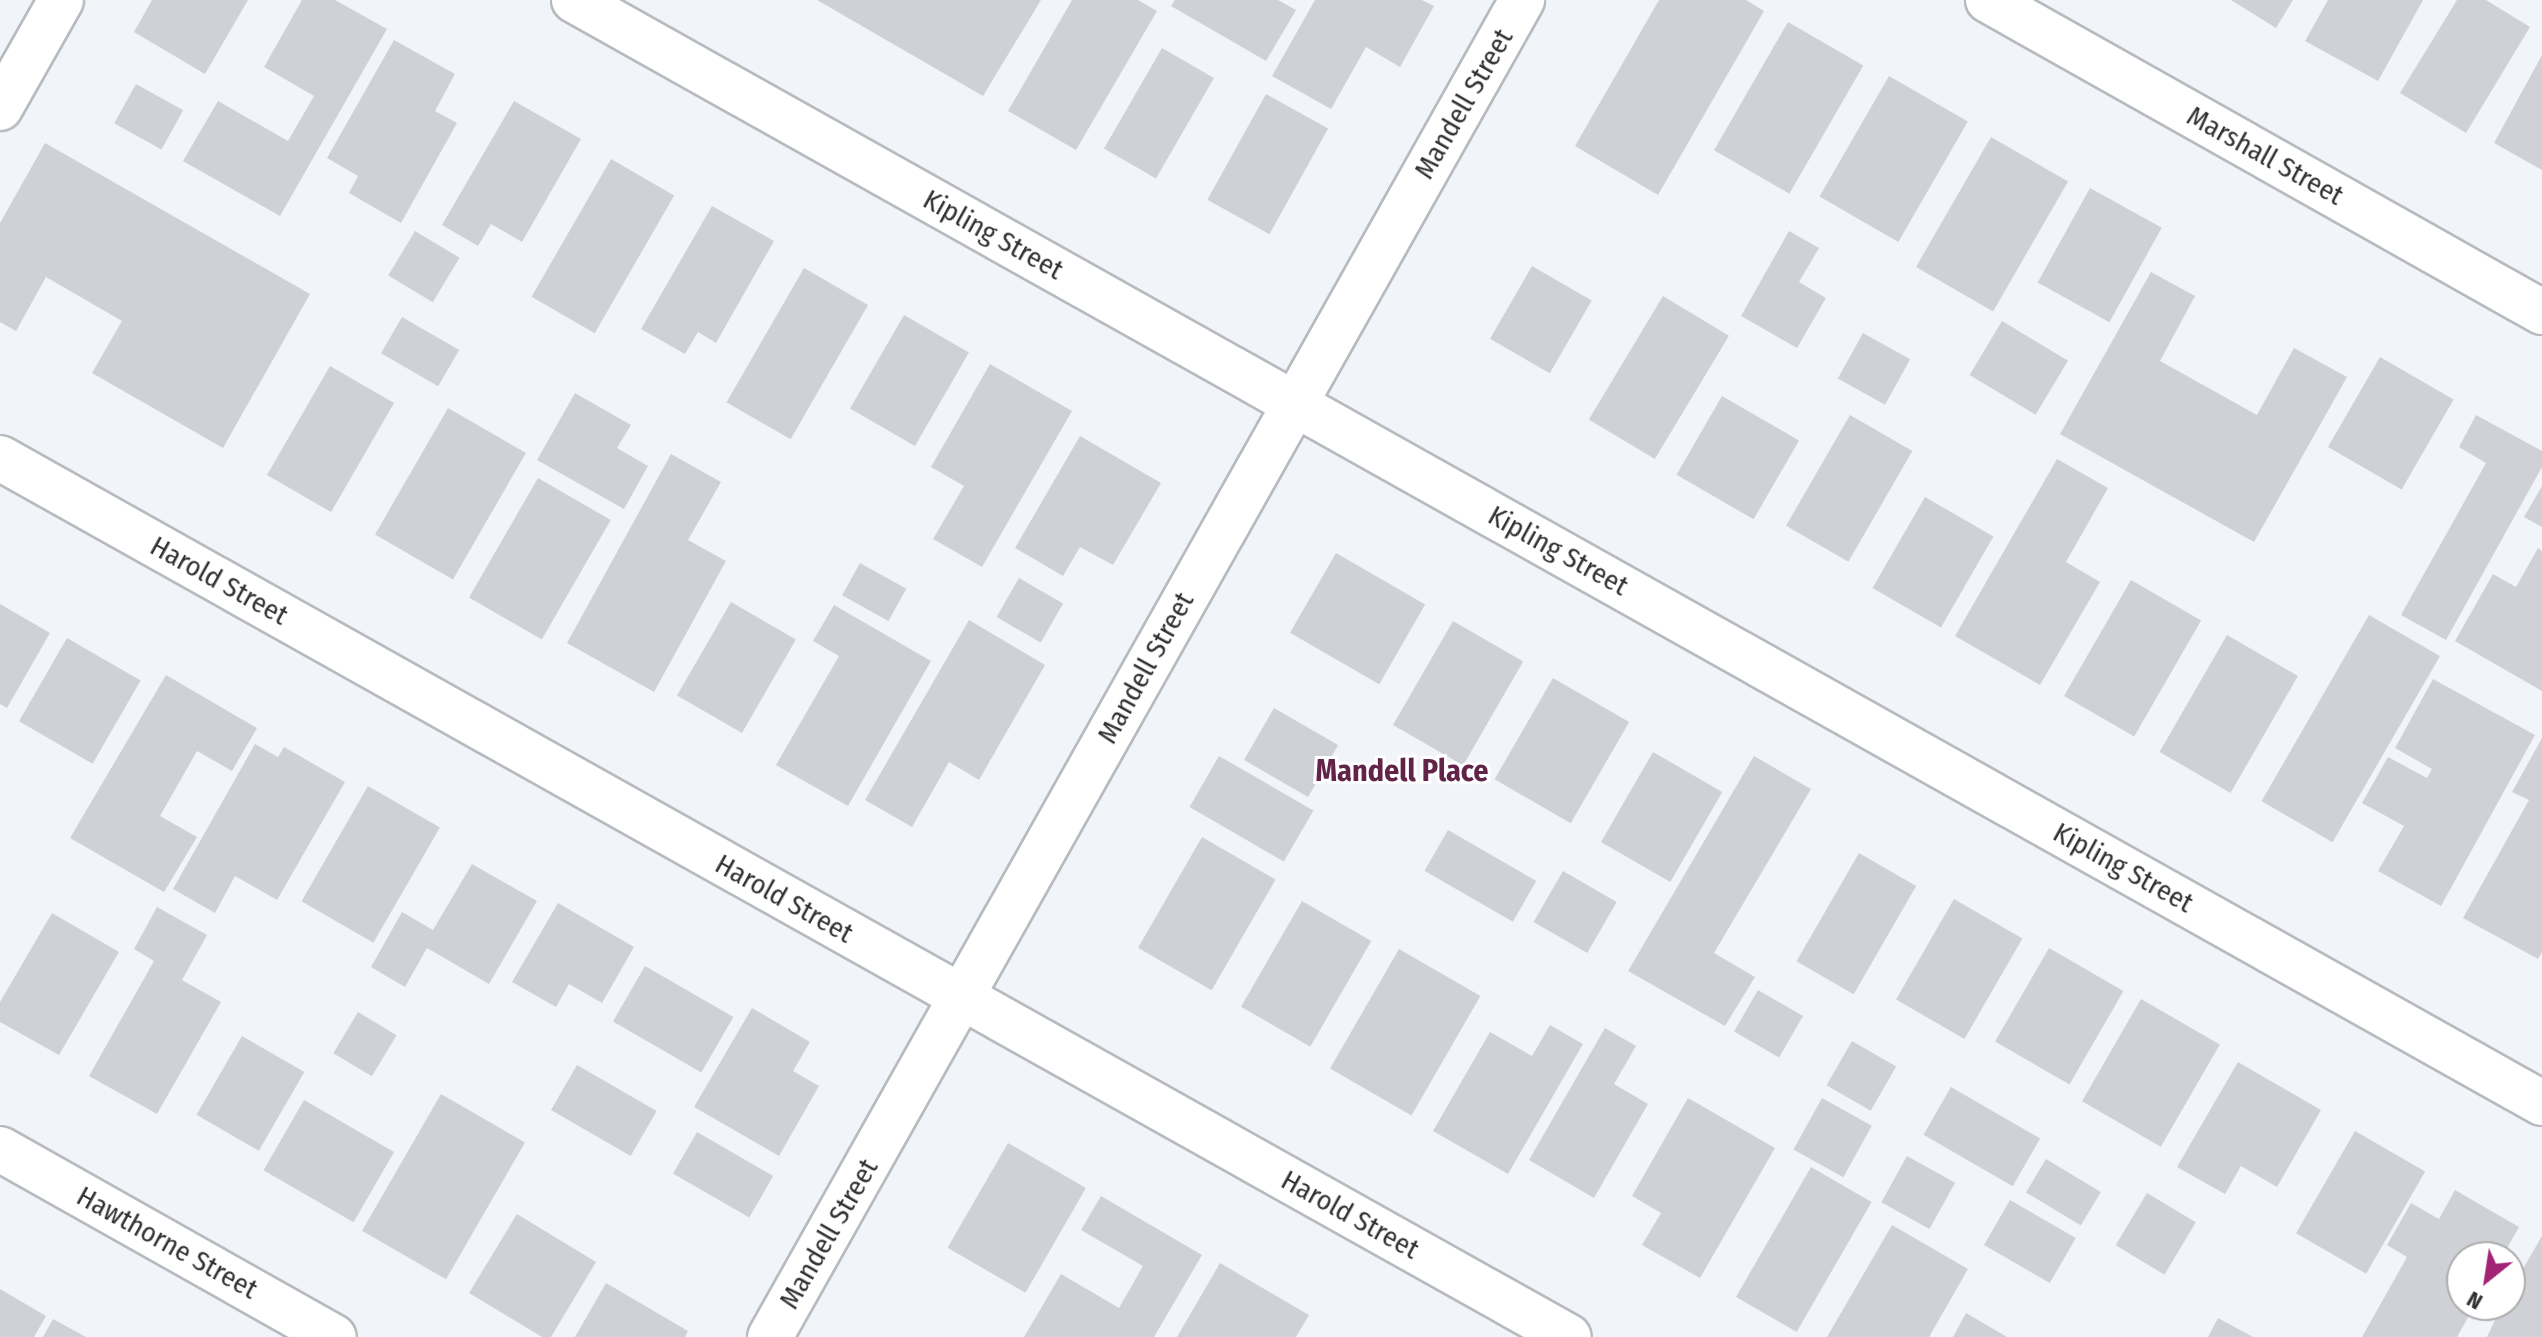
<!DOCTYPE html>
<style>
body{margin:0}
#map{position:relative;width:2542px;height:1337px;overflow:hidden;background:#f1f5fa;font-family:"Fira Sans Condensed",sans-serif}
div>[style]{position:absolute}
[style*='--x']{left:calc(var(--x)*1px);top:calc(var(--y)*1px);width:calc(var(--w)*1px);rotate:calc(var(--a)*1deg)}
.building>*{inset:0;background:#cfd1d6;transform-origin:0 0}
.roads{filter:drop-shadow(2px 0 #b7bbbf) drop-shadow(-2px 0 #b7bbbf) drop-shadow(0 2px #b7bbbf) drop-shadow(0 -2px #b7bbbf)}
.minor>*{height:44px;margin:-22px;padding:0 22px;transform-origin:22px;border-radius:22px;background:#fff}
span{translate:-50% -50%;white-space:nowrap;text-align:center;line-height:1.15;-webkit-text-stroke:6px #fff;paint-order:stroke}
.street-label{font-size:28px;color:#2f3133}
.neighbourhood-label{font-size:30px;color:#612448;font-weight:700}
.north{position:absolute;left:2446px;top:1241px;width:80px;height:80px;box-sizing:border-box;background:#fff;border:2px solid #acadad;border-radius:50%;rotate:210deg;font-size:22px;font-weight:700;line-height:32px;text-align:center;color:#2f3133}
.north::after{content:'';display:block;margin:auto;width:28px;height:36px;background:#a32476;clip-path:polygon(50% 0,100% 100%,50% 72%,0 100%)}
</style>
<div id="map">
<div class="building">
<div style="clip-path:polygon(152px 0,248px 0,205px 74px,134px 32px)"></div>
<div style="clip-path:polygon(302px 0,335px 0,387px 29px,280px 216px,183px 161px,218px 101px,288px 141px,314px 96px,264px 67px)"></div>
<div style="clip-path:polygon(817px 0,1041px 0,983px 96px)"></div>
<div style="clip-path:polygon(1072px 0,1138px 0,1157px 11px,1076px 150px,1008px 111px)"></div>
<div style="clip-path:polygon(1175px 0,1278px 0,1296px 10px,1266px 61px,1171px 6px)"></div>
<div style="clip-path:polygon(1315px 0,1422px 0,1434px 6px,1400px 67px,1366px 47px,1331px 109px,1272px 76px)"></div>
<div style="clip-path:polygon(1659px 0,1746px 0,1764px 11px,1658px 195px,1575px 146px)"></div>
<div style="clip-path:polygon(2231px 0,2293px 0,2276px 28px)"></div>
<div style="clip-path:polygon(2328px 0,2423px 0,2378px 81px,2305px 41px)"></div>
<div style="clip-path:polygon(2457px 0,2486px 0,2530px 27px,2466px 133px,2400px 93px)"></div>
<div style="left:1788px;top:22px;width:87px;height:148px;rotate:30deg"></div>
<div style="clip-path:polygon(394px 40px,455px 74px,435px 111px,457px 123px,401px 223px,349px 193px,358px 176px,327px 158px)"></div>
<div style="left:1162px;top:48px;width:60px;height:116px;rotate:30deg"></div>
<div style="clip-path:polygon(2542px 55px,2542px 170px,2494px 143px)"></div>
<div style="left:1889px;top:76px;width:91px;height:139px;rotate:30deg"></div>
<div style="left:136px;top:84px;width:54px;height:45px;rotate:29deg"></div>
<div style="left:1266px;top:94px;width:71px;height:121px;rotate:29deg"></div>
<div style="clip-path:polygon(514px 101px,581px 139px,522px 242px,491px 224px,478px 246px,442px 225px)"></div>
<div style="left:1991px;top:137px;width:89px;height:150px;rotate:30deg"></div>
<div style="clip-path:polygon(45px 143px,310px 294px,223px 448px,92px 373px,122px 321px,46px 277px,16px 331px,0 322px,0 223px)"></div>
<div style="left:611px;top:159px;width:73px;height:159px;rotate:30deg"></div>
<div style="left:2090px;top:188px;width:82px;height:108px;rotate:29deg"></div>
<div style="clip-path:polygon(712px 206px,774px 241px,716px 343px,698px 332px,685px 354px,641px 329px)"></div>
<div style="left:415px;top:231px;width:52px;height:52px;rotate:31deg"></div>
<div style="clip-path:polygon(1789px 231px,1819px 248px,1799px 282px,1826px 298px,1797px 348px,1741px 316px)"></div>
<div style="left:1532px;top:266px;width:69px;height:84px;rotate:30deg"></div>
<div style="left:804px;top:268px;width:74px;height:155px;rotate:30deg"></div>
<div style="clip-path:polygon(2151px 272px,2195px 296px,2160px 361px,2257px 415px,2294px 348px,2347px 377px,2254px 542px,2060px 434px)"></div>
<div style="left:1663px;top:296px;width:77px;height:144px;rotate:31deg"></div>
<div style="left:904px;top:315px;width:75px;height:108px;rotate:30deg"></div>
<div style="left:402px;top:317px;width:66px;height:42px;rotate:30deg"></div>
<div style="left:2002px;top:321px;width:77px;height:63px;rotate:31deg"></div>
<div style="left:1863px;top:333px;width:54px;height:52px;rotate:29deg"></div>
<div style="left:2380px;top:357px;width:85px;height:104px;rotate:30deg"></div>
<div style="clip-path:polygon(990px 364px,1072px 411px,982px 567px,933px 539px,964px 486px,931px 467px)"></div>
<div style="left:330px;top:366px;width:74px;height:126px;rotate:30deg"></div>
<div style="clip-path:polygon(575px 393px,631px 425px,617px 448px,648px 466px,624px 509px,537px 460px)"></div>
<div style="left:1722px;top:396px;width:89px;height:91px;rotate:30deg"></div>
<div style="left:448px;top:408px;width:90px;height:146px;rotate:30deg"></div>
<div style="left:1850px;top:415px;width:72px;height:128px;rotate:30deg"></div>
<div style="clip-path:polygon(2476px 415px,2542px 451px,2542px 467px,2446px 640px,2401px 615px,2486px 463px,2459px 447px)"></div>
<div style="clip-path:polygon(1080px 436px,1161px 483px,1113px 565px,1080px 547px,1063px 576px,1015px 548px)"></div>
<div style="clip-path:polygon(671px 454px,721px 482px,688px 540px,726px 561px,654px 692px,567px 643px)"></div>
<div style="clip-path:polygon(2057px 459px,2108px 488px,2066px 562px,2100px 582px,2040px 685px,1955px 636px)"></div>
<div style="left:538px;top:478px;width:84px;height:138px;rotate:30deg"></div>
<div style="clip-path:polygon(2542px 486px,2542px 527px,2524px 517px)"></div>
<div style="left:1925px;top:497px;width:79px;height:105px;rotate:30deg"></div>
<div style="clip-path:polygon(2538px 548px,2542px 551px,2542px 691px,2455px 641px,2493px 574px,2516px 587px)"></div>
<div style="left:1336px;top:553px;width:103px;height:92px;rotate:30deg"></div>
<div style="left:860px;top:563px;width:53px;height:37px;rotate:29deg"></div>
<div style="left:1019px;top:578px;width:51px;height:45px;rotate:30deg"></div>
<div style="left:2131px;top:580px;width:81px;height:134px;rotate:30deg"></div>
<div style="left:731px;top:602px;width:75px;height:108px;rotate:30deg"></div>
<div style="clip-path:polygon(0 604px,50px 633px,7px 708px,0 704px)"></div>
<div style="clip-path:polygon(834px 605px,931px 661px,848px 806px,776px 765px,839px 656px,813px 641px)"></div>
<div style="left:2369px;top:615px;width:82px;height:215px;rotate:30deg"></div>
<div style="clip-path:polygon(969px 620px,1045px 665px,979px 780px,949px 762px,912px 827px,865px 800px)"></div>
<div style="left:1453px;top:621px;width:81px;height:120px;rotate:30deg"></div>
<div style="left:2227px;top:635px;width:82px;height:135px;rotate:30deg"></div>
<div style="left:67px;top:638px;width:85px;height:96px;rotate:30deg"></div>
<div style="clip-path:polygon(166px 675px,257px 728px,232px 771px,197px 751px,160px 816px,197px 837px,164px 892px,70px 838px)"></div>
<div style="left:1553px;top:678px;width:88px;height:117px;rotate:30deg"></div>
<div style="clip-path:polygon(2433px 679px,2535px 735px,2441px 906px,2378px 871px,2404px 826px,2362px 803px,2388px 757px,2427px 778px,2432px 769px,2395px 748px)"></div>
<div style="left:1274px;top:708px;width:74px;height:60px;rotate:30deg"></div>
<div style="clip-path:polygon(2542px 738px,2542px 952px,2538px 959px,2463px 918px,2529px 800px,2512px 792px)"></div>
<div style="clip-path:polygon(255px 744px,278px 757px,284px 747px,345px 782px,277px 900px,235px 876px,215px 913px,173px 889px)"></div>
<div style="left:1653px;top:752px;width:80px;height:104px;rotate:30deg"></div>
<div style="left:1219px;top:756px;width:109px;height:59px;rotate:30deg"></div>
<div style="clip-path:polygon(1754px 756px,1811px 789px,1714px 953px,1755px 977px,1725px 1026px,1628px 971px)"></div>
<div style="left:368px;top:786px;width:83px;height:133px;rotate:30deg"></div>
<div style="left:1448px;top:830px;width:102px;height:47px;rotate:30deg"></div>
<div style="left:1202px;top:837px;width:85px;height:128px;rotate:30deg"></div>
<div style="left:1859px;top:853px;width:66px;height:125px;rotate:30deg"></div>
<div style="clip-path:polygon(472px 864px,537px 901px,489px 984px,427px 948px,405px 987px,371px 967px,402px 912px,433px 930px)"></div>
<div style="left:1563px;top:871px;width:62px;height:59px;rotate:30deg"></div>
<div style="left:1954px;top:899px;width:79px;height:116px;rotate:30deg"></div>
<div style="left:1302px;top:901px;width:80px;height:122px;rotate:30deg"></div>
<div style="clip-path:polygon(558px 903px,634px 947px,602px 1003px,569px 984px,556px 1007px,512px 982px)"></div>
<div style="clip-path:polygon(157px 907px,207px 935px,182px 980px,221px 1002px,157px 1114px,89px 1076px,154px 961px,134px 949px)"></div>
<div style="clip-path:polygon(52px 913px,119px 952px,59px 1055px,0 1022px,0 1002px)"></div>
<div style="left:2049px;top:948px;width:86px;height:108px;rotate:30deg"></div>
<div style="left:1399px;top:949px;width:94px;height:138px;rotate:30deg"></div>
<div style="left:645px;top:966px;width:102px;height:64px;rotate:30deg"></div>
<div style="left:1758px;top:990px;width:52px;height:48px;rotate:30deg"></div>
<div style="left:2141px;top:999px;width:91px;height:118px;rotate:30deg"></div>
<div style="clip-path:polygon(752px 1008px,810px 1042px,793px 1071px,819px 1086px,779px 1156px,694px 1107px)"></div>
<div style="left:358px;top:1012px;width:45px;height:48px;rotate:31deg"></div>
<div style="clip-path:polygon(1550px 1025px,1583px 1044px,1508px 1174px,1433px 1131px,1490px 1032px,1532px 1056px)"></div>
<div style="clip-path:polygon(1605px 1028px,1636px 1046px,1614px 1084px,1648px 1104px,1594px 1198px,1529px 1160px)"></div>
<div style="left:242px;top:1036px;width:72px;height:91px;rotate:30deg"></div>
<div style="left:1852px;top:1041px;width:51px;height:51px;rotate:30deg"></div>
<div style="clip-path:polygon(2238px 1062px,2321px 1110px,2277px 1187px,2241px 1166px,2225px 1194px,2177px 1167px)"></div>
<div style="left:577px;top:1065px;width:92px;height:52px;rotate:30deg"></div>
<div style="left:1951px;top:1087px;width:103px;height:55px;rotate:30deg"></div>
<div style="left:441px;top:1094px;width:97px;height:158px;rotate:30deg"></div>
<div style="clip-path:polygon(1688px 1098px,1775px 1148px,1700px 1278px,1642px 1245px,1661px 1213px,1632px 1196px)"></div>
<div style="left:1822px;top:1098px;width:57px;height:59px;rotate:29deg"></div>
<div style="left:304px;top:1100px;width:104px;height:81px;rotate:30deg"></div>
<div style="left:2355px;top:1131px;width:81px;height:118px;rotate:30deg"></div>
<div style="left:697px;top:1132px;width:88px;height:48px;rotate:30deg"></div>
<div style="left:1008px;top:1143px;width:90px;height:121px;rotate:30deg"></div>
<div style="left:1907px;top:1156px;width:55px;height:53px;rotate:29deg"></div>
<div style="left:2046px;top:1159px;width:64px;height:39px;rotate:31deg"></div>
<div style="left:1811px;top:1167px;width:70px;height:150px;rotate:30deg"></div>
<div style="clip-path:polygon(2455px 1190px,2519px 1227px,2502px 1257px,2462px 1257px,2462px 1305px,2475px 1305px,2457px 1337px,2362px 1337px,2407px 1257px,2387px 1245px,2411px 1203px,2439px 1219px)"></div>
<div style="left:2147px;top:1193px;width:57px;height:61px;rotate:31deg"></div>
<div style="clip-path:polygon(1101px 1196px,1202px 1255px,1154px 1337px,1024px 1337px,1061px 1274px,1119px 1308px,1143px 1266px,1081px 1230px)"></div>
<div style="left:2010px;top:1200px;width:76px;height:52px;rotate:30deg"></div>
<div style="clip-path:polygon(517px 1214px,596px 1262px,551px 1337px,542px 1337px,469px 1293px)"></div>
<div style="clip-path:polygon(1892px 1225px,1968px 1269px,1929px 1337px,1827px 1337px)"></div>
<div style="clip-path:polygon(2542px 1236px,2542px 1337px,2487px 1337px,2502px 1305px,2510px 1305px,2510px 1291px)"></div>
<div style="clip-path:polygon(1220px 1263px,1309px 1315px,1296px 1337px,1177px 1337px)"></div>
<div style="clip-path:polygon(606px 1283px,688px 1331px,685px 1337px,575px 1337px)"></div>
<div style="clip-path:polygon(0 1289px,46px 1316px,34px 1337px,0 1337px)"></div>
<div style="clip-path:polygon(1966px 1313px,2007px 1337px,1953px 1337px)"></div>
<div style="clip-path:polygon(2218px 1318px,2253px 1337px,2208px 1337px)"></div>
<div style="clip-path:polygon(53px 1319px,86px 1337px,43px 1337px)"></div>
</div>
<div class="roads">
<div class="minor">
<div style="--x:574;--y:0;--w:2256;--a:29.27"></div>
<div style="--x:1988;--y:0;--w:636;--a:29.39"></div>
<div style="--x:0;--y:108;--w:124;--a:-60.5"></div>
<div style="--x:0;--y:458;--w:1798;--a:29.26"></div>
<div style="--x:0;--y:1149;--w:383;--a:29.4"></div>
<div style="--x:770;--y:1337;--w:1534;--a:-60.64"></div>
</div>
</div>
<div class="street-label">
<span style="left:1464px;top:104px;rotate:-60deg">Mandell Street</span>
<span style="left:2265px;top:156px;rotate:29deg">Marshall Street</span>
<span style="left:993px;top:235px;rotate:29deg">Kipling Street</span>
<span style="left:1558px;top:551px;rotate:29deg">Kipling Street</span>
<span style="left:219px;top:581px;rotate:29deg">Harold Street</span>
<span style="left:1146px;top:668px;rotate:-61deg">Mandell Street</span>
<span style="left:2123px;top:868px;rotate:29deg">Kipling Street</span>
<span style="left:784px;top:899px;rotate:29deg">Harold Street</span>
<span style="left:1350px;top:1215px;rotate:29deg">Harold Street</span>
<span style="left:829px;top:1234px;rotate:-60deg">Mandell Street</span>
<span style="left:167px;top:1243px;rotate:29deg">Hawthorne Street</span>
</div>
<div class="neighbourhood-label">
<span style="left:1402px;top:771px">Mandell Place</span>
</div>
<div class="north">N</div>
</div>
